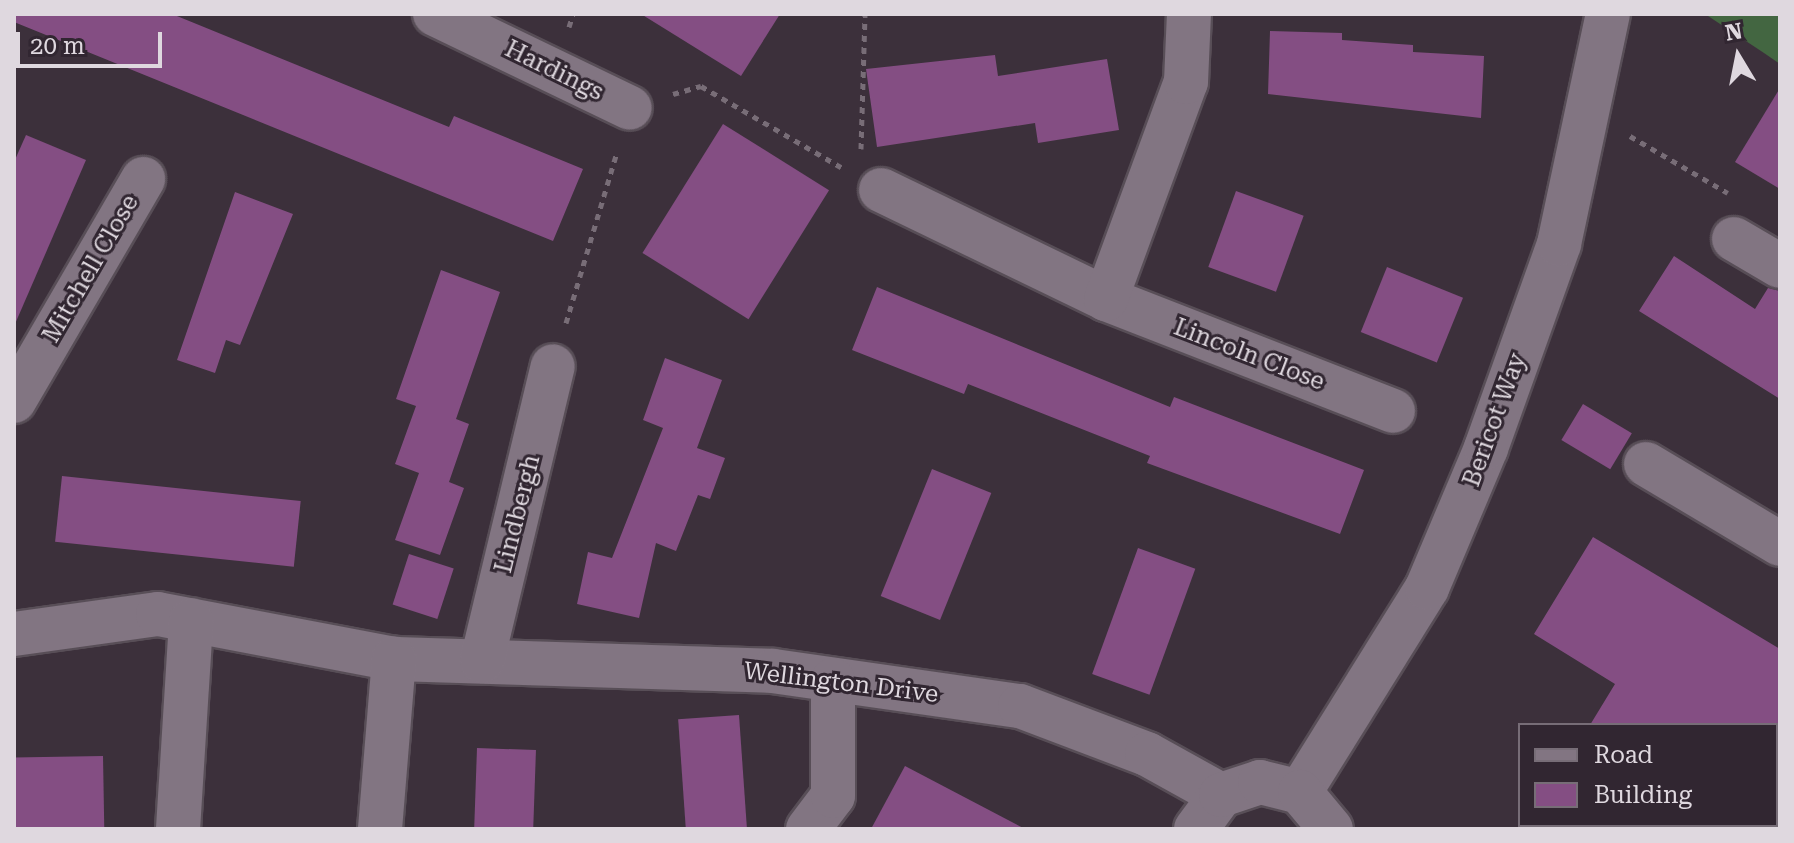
<!DOCTYPE html>
<style>
body{margin:0}
#map{position:relative;width:1794px;height:843px;overflow:hidden;background:#3c303b;font-family:"Roboto Serif",serif}
div>[style]{position:absolute}
[style*='--x']{left:calc(var(--x)*1px);top:calc(var(--y)*1px);width:calc(var(--w)*1px);rotate:calc(var(--a)*1deg)}
.green>*{inset:0;background:#436641}
.building>*{inset:0;background:#844e83;transform-origin:0 0}
.path>*{height:5px;margin-top:-2.5px;transform-origin:0;background:repeating-linear-gradient(90deg,#786d77 0 6px,transparent 0 12px)}
.roads{filter:drop-shadow(2px 0 #584e57) drop-shadow(-2px 0 #584e57) drop-shadow(0 2px #584e57) drop-shadow(0 -2px #584e57)}
.minor>*{height:44px;margin:-22px;padding:0 22px;transform-origin:22px;border-radius:22px;background:#827582}
span{translate:-50% -50%;white-space:nowrap;text-align:center;line-height:1.15;-webkit-text-stroke:6px #312631;paint-order:stroke}
.street-label{font-size:24px;color:#dfd8df}
.frame{position:absolute;inset:0;border:16px solid #dfd8df;pointer-events:none}
.legend{position:absolute;left:1518px;top:723px;width:260px;height:104px;box-sizing:border-box;background:#312631;border:2px solid #776d77;margin:0;padding:10px 14px;list-style:none;font-size:24px;color:#dfd8df}
.legend li{display:flex;align-items:center;gap:16px;height:40px}
.legend b{width:40px;border:2px solid #776d77}
.north{position:absolute;left:1698px;top:16px;width:80px;height:80px;-webkit-text-stroke:6px #312631;paint-order:stroke;rotate:350deg;font-size:22px;font-weight:700;line-height:32px;text-align:center;color:#dfd8df}
.north::after{content:'';display:block;margin:auto;width:28px;height:36px;background:#dfd8df;clip-path:polygon(50% 0,100% 100%,50% 72%,0 100%)}
.scale{position:absolute;left:16px;top:32px;width:146px;height:36px;box-sizing:border-box;border:4px solid #dfd8df;border-top:0;padding-left:10px;font-size:24px;line-height:28px;white-space:nowrap;color:#dfd8df;-webkit-text-stroke:6px #312631;paint-order:stroke}
</style>
<div id="map">
<div class="green">
<div style="clip-path:polygon(1705px 14px,1778px 14px,1780px 64px,1764px 53px)"></div>
</div>
<div class="building">
<div style="clip-path:polygon(14px 14px,172px 14px,449px 127px,454px 116px,583px 169px,553px 241px,14px 22px)"></div>
<div style="clip-path:polygon(641px 14px,780px 14px,741px 76px)"></div>
<div style="clip-path:polygon(1270px 31px,1342px 33px,1342px 40px,1413px 45px,1413px 52px,1484px 56px,1481px 118px,1268px 94px)"></div>
<div style="clip-path:polygon(995px 55px,998px 76px,1107px 59px,1119px 130px,1038px 143px,1035px 123px,877px 147px,866px 69px)"></div>
<div style="clip-path:polygon(1780px 88px,1780px 189px,1735px 162px)"></div>
<div style="left:723px;top:124px;width:125px;height:152px;rotate:32deg"></div>
<div style="clip-path:polygon(26px 135px,86px 160px,15px 324px,14px 162px)"></div>
<div style="left:1236px;top:191px;width:72px;height:81px;rotate:20deg"></div>
<div style="clip-path:polygon(235px 192px,293px 214px,240px 345px,226px 340px,215px 373px,177px 360px)"></div>
<div style="clip-path:polygon(1674px 256px,1755px 309px,1768px 288px,1780px 291px,1780px 399px,1639px 311px)"></div>
<div style="left:1387px;top:267px;width:82px;height:70px;rotate:22deg"></div>
<div style="clip-path:polygon(441px 270px,500px 292px,456px 419px,469px 424px,449px 482px,464px 488px,440px 555px,395px 540px,419px 473px,395px 464px,416px 406px,396px 399px)"></div>
<div style="clip-path:polygon(877px 287px,1170px 407px,1174px 397px,1364px 470px,1340px 534px,1147px 463px,1150px 456px,968px 384px,964px 394px,852px 350px)"></div>
<div style="clip-path:polygon(665px 358px,722px 380px,697px 448px,725px 458px,710px 499px,698px 495px,676px 551px,656px 543px,639px 618px,577px 604px,588px 552px,612px 558px,663px 428px,643px 420px)"></div>
<div style="left:1583px;top:404px;width:57px;height:42px;rotate:31deg"></div>
<div style="left:932px;top:469px;width:64px;height:137px;rotate:22deg"></div>
<div style="left:62px;top:476px;width:240px;height:66px;rotate:6deg"></div>
<div style="clip-path:polygon(1593px 537px,1780px 649px,1780px 725px,1590px 725px,1615px 684px,1534px 634px)"></div>
<div style="left:1138px;top:548px;width:61px;height:134px;rotate:20deg"></div>
<div style="left:409px;top:554px;width:47px;height:53px;rotate:18deg"></div>
<div style="left:739px;top:715px;width:114px;height:61px;rotate:86deg"></div>
<div style="left:477px;top:748px;width:59px;height:81px;rotate:2deg"></div>
<div style="left:103px;top:756px;width:73px;height:89px;rotate:89deg"></div>
<div style="clip-path:polygon(905px 766px,1025px 829px,871px 829px)"></div>
</div>
<div class="path">
<div style="--x:569;--y:27;--w:14;--a:-73"></div>
<div style="--x:673;--y:94;--w:29;--a:-16"></div>
<div style="--x:701;--y:86;--w:162;--a:30.1"></div>
<div style="--x:1630;--y:136;--w:113;--a:30.2"></div>
<div style="--x:861;--y:149;--w:135;--a:-88.3"></div>
<div style="--x:566;--y:323;--w:178;--a:-73.4"></div>
</div>
<div class="roads">
<div class="minor">
<div style="--x:435;--y:14;--w:216;--a:25.7"></div>
<div style="--x:881;--y:190;--w:250;--a:25.8"></div>
<div style="--x:1106;--y:299;--w:308;--a:21.3"></div>
<div style="--x:1734;--y:239;--w:53;--a:30.4"></div>
<div style="--x:1106;--y:299;--w:231;--a:-69.8"></div>
<div style="--x:1186;--y:82;--w:68;--a:-87.5"></div>
<div style="--x:14;--y:401;--w:257;--a:-59.8"></div>
<div style="--x:1646;--y:464;--w:156;--a:30.8"></div>
<div style="--x:14;--y:634;--w:145;--a:-7.9"></div>
<div style="--x:158;--y:614;--w:240;--a:10.8"></div>
<div style="--x:394;--y:659;--w:379;--a:1.8"></div>
<div style="--x:773;--y:671;--w:249;--a:8.1"></div>
<div style="--x:1020;--y:706;--w:136;--a:20.7"></div>
<div style="--x:1147;--y:754;--w:85;--a:29"></div>
<div style="--x:482;--y:661;--w:303;--a:-76.5"></div>
<div style="--x:1300;--y:792;--w:240;--a:-58.1"></div>
<div style="--x:1427;--y:588;--w:152;--a:-67.1"></div>
<div style="--x:1486;--y:448;--w:217;--a:-70.3"></div>
<div style="--x:1559;--y:244;--w:235;--a:-78"></div>
<div style="--x:178;--y:829;--w:209;--a:-86.4"></div>
<div style="--x:380;--y:829;--w:171;--a:-85.3"></div>
<div style="--x:808;--y:829;--w:41;--a:-52.9"></div>
<div style="--x:833;--y:796;--w:116;--a:-90"></div>
<div style="--x:1196;--y:829;--w:42;--a:-53.7"></div>
<div style="--x:1221;--y:795;--w:41;--a:-18.4"></div>
<div style="--x:1260;--y:782;--w:41;--a:14"></div>
<div style="--x:1300;--y:792;--w:48;--a:50"></div>
</div>
</div>
<div class="street-label">
<span style="left:554px;top:71px;rotate:26deg">Hardings</span>
<span style="left:91px;top:269px;rotate:-60deg">Mitchell Close</span>
<span style="left:1249px;top:355px;rotate:21deg">Lincoln Close</span>
<span style="left:1495px;top:420px;rotate:-70deg">Bericot Way</span>
<span style="left:518px;top:514px;rotate:-76deg">Lindbergh</span>
<span style="left:841px;top:683px;rotate:7deg">Wellington Drive</span>
</div>
<div class="frame"></div>
<ul class="legend">
<li><b style="height:10px;background:#827582"></b>Road</li>
<li><b style="height:22px;background:#844e83"></b>Building</li>
</ul>
<div class="north">N</div>
<div class="scale">20 m</div>
</div>
